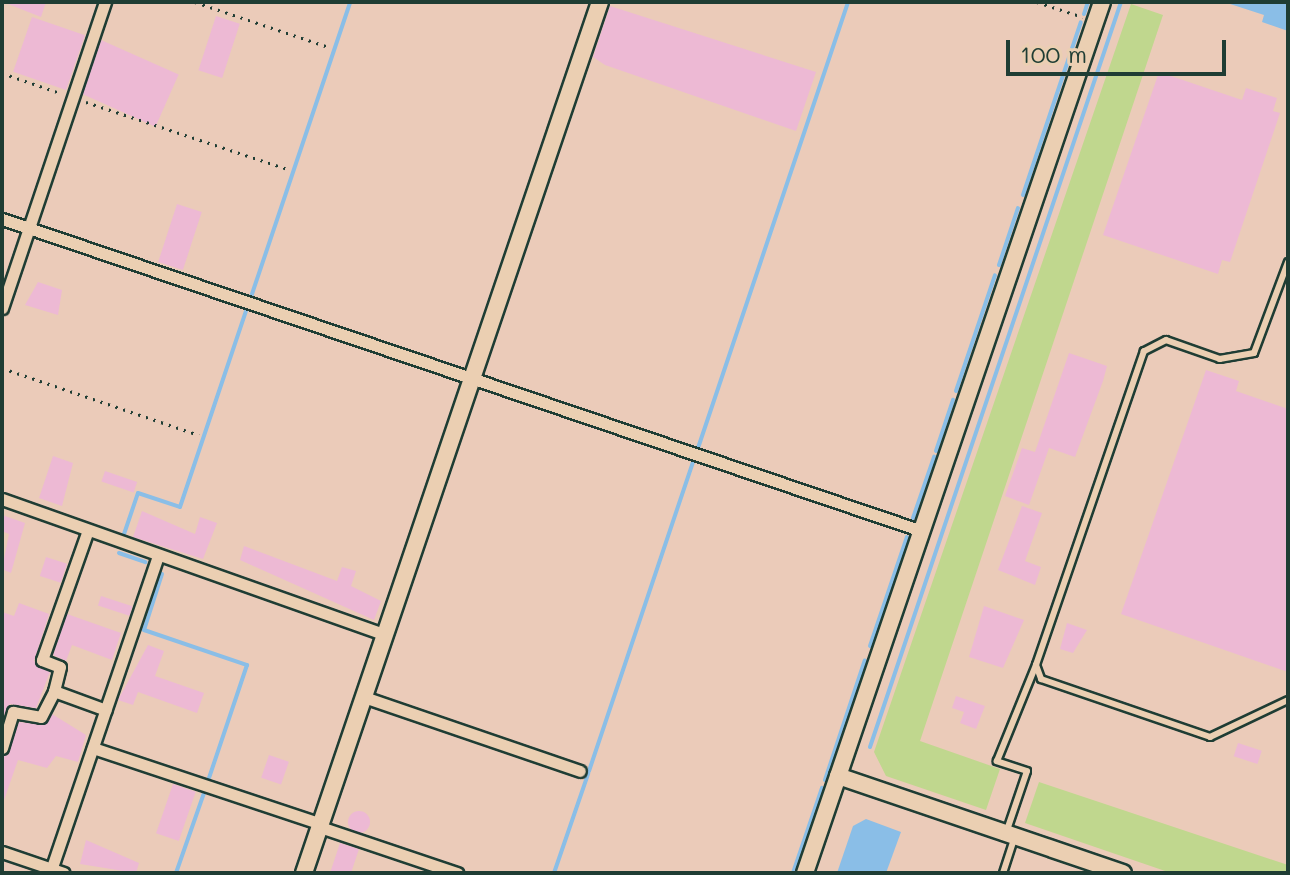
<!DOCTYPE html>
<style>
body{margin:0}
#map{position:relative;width:1290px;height:875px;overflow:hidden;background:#ebcbb9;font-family:Mali,sans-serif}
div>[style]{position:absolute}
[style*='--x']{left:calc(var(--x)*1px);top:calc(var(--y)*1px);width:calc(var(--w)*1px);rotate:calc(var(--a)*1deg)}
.green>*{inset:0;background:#c0d78e}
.water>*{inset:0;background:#8abee7}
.stream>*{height:4px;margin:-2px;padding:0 2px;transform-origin:2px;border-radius:2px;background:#8abee7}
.building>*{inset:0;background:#edb9d4;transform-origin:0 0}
.round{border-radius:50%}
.path>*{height:3px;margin-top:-1.5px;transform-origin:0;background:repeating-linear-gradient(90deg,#1f3d34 0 2px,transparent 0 8px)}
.roads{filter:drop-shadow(2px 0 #1f3d34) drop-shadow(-2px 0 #1f3d34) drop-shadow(0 2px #1f3d34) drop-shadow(0 -2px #1f3d34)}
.lane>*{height:6px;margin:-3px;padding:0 3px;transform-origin:3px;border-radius:3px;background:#ebcfb2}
.street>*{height:11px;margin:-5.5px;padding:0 5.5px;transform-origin:5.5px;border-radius:5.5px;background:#ebcfb2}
.secondary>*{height:16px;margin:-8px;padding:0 8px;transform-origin:8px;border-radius:8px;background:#ebcfb2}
span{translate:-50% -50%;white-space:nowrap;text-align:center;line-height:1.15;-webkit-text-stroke:6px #ebcfb2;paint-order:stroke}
.frame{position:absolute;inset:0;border:4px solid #1f3d34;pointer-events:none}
.scale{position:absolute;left:1006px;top:40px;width:220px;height:36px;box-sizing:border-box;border:4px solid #1f3d34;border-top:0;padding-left:10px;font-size:24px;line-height:28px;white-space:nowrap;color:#1f3d34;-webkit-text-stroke:6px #ebcfb2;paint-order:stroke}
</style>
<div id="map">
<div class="green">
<div style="clip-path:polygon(1131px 4px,1163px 15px,920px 741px,1000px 769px,986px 810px,886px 776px,874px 752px)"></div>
<div style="clip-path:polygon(1039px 782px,1288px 865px,1288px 873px,1171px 873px,1025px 823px)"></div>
</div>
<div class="water">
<div style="clip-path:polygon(1224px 2px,1288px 2px,1288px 31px,1262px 22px,1264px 15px)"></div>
<div style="clip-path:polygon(866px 819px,901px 832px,886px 873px,837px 873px,853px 826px)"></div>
</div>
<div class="stream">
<div style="--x:1084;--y:14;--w:13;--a:-72"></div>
<div style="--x:1023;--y:195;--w:182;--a:-71.5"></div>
<div style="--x:999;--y:265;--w:60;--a:-71.6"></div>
<div style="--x:251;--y:297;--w:311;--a:-71.4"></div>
<div style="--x:956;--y:391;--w:122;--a:-71.4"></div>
<div style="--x:698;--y:448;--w:471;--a:-71.4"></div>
<div style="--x:936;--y:451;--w:54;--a:-71.6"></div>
<div style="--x:913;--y:518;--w:65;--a:-71"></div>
<div style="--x:123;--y:537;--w:46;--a:-71.2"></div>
<div style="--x:138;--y:493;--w:44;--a:18.4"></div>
<div style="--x:180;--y:507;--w:207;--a:-71.4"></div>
<div style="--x:119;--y:553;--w:28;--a:19"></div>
<div style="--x:162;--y:574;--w:59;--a:107.8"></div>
<div style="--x:144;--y:630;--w:109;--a:18.8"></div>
<div style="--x:247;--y:665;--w:119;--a:108.6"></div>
<div style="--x:870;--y:646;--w:115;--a:-71.3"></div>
<div style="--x:870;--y:747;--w:786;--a:-71.38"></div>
<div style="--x:589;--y:771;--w:326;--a:-71.4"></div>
<div style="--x:825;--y:780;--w:126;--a:-71.6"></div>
<div style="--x:176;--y:873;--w:88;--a:-70.7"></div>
<div style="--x:554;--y:873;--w:105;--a:-71"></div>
<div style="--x:793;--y:873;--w:90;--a:-71.2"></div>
</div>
<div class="building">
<div style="clip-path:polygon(3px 2px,46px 2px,41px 17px)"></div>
<div style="clip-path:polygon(610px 6px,816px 72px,796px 131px,605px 65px,593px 57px)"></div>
<div style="left:216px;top:16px;width:25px;height:57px;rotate:18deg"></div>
<div style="left:32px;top:17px;width:56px;height:58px;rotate:19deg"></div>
<div style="left:101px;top:40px;width:85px;height:57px;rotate:24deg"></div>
<div style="clip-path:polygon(1159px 72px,1242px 100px,1246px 88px,1277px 98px,1273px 111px,1280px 113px,1230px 262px,1222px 260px,1218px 274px,1103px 235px)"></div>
<div style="left:177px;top:204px;width:26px;height:61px;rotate:18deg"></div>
<div style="clip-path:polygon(38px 282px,62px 290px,58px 315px,25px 305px)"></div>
<div style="clip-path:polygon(1069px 353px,1107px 366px,1103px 381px,1075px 457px,1049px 448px,1029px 505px,1005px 496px,1022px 448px,1035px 452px)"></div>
<div style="clip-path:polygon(1206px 370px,1239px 381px,1236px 391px,1288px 409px,1288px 672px,1121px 614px)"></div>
<div style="clip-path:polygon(53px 456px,73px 463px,62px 506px,39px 498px)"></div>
<div style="left:105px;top:471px;width:34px;height:11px;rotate:19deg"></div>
<div style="clip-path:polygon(1022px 506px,1042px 513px,1025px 561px,1041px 567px,1035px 585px,998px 570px)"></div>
<div style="clip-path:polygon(142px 511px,195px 534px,200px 517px,217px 523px,203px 559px,133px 537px)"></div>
<div style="clip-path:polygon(2px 515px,25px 523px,11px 573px,2px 569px,9px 534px,2px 531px)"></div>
<div style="clip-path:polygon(244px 546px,337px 581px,342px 567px,356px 571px,351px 586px,381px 601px,374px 620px,240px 560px)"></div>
<div style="left:46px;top:557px;width:22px;height:20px;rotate:18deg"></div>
<div style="left:101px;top:596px;width:33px;height:10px;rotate:18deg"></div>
<div style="clip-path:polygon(19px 603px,49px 614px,34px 661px,50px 672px,36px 708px,10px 704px,2px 719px,2px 612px,14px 616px)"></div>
<div style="clip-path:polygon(984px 606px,1024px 620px,1003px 668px,969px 657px)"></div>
<div style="clip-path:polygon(67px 614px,121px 633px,112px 660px,72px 645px,66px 661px,53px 655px)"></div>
<div style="clip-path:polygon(1067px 623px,1087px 630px,1073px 653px,1060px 649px)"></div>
<div style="clip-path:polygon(148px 645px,164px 651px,155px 676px,204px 693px,197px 713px,138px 692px,133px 705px,118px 700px)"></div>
<div style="clip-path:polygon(956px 696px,985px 706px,976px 729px,960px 723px,964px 712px,952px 708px)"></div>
<div style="clip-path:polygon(52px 714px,86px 735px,78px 762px,56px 756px,47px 768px,18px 760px,2px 806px,2px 756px,19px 722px,44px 725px)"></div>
<div style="left:1238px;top:743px;width:25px;height:14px;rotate:18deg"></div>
<div style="left:269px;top:755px;width:21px;height:24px;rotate:19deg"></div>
<div style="left:173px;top:784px;width:24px;height:52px;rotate:19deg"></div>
<div class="round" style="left:348px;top:811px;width:22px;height:22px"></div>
<div style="clip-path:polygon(86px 840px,139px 863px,136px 873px,80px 864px)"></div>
<div style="clip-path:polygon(340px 843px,359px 849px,351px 873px,330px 873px)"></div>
</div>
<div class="path">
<div style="--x:195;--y:2;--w:141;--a:18.6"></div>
<div style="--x:1037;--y:2;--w:48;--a:18.1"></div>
<div style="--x:2;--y:73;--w:61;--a:19"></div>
<div style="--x:86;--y:102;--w:212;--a:18.4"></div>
<div style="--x:2;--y:368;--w:208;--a:18.8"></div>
</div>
<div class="roads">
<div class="lane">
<div style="--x:1288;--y:262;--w:97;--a:110.5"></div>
<div style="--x:1254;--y:353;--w:35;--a:170"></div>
<div style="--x:1220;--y:359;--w:57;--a:-160.6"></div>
<div style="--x:1166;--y:340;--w:25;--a:153"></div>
<div style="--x:1144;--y:351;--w:332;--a:109"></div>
<div style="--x:1036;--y:665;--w:15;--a:70"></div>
<div style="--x:1041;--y:679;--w:179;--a:18.9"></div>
<div style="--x:1210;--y:737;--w:86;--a:-25.4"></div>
<div style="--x:1006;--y:833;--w:65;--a:-71.3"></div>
<div style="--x:1027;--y:771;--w:32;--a:-162"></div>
<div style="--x:997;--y:761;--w:104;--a:-67.9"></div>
<div style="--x:1003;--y:873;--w:39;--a:-72"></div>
</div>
<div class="street">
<div style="--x:2;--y:219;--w:971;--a:18.73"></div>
<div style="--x:2;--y:308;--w:323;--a:-71.4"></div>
<div style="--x:2;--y:499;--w:406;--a:19.5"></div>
<div style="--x:88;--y:530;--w:138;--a:109.5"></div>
<div style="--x:42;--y:660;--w:19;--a:21"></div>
<div style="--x:60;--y:667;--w:25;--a:104"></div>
<div style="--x:54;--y:691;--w:55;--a:20.1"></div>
<div style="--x:364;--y:697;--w:228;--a:18.9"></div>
<div style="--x:2;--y:748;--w:38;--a:-73"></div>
<div style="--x:13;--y:712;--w:28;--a:10"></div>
<div style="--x:41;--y:717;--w:29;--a:-63"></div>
<div style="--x:93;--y:748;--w:240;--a:18.4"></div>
<div style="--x:320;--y:827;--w:145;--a:18.6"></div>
<div style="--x:2;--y:852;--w:65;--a:18.7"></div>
<div style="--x:50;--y:873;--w:336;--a:-71.2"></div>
</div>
<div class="secondary">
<div style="--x:838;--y:776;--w:301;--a:18.8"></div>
<div style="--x:304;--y:873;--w:920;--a:-71.23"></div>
<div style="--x:805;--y:873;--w:920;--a:-71.17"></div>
</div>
</div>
<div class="frame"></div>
<div class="scale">100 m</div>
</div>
